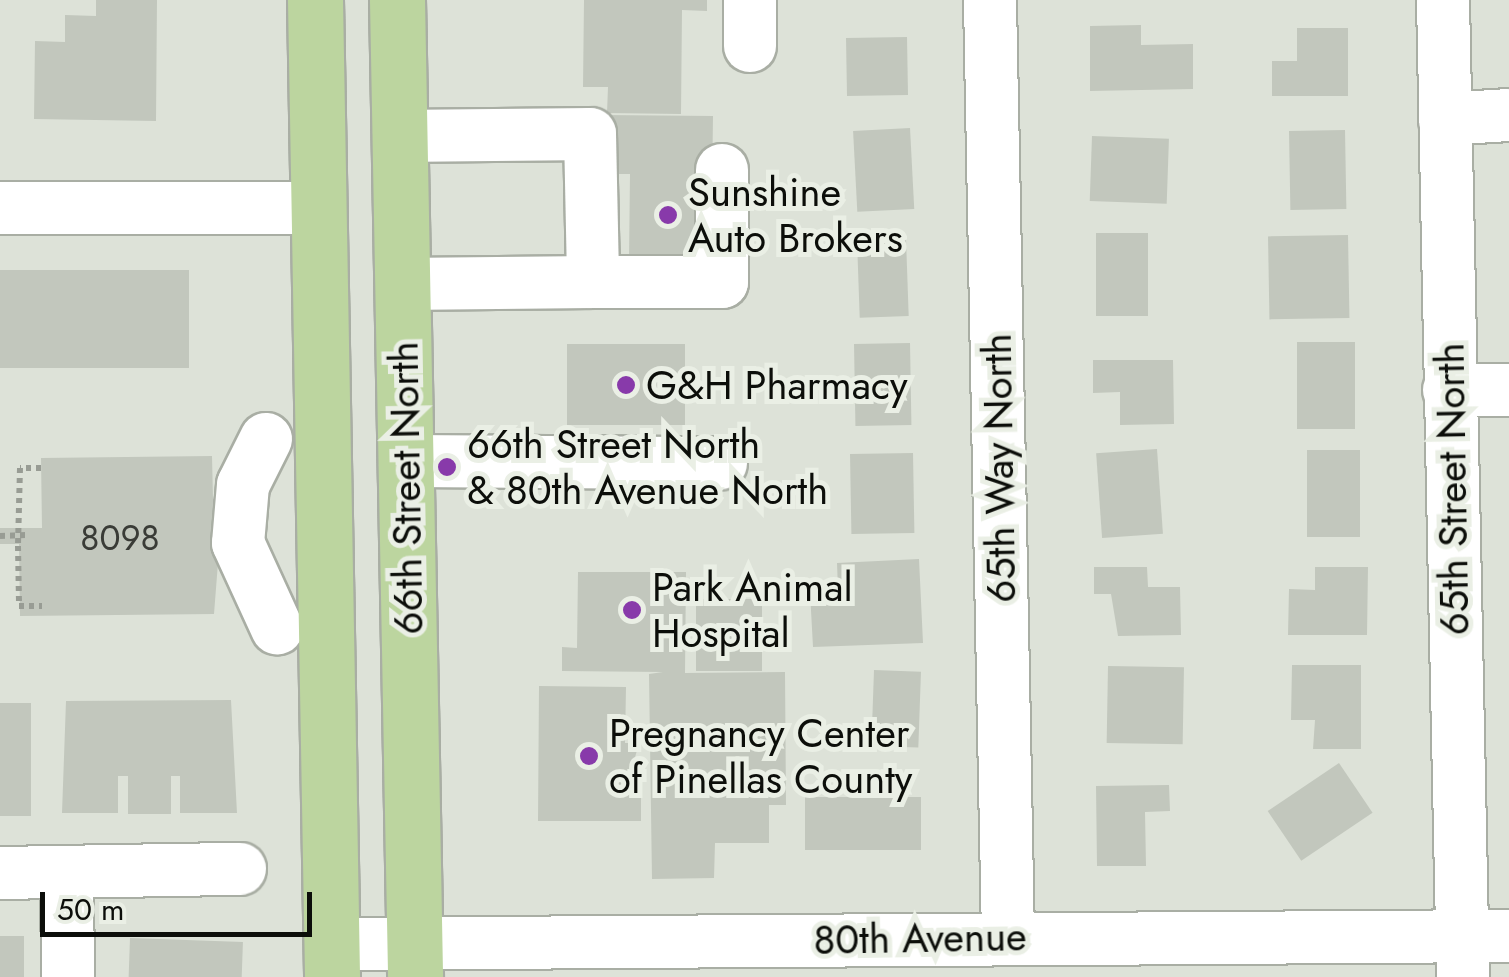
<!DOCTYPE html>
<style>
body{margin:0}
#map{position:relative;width:1509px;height:977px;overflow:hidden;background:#dde2d8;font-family:Jost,sans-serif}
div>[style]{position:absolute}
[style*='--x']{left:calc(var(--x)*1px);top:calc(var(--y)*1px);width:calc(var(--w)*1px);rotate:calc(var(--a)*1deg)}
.building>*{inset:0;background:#c2c7bd;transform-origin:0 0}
.path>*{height:6px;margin-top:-3px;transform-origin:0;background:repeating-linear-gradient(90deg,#989c94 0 5px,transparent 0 10px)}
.roads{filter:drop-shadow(2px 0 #a9aea4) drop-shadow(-2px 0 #a9aea4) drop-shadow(0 2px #a9aea4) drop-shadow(0 -2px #a9aea4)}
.minor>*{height:52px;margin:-26px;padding:0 26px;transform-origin:26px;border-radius:26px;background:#fff}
.major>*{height:55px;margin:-27.5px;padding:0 27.5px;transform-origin:27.5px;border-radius:27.5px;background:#bcd59f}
.dots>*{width:28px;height:28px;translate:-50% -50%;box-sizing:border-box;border:5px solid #eaefe5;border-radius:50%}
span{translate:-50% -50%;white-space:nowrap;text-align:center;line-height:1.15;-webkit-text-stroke:10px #eaefe5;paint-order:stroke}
.number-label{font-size:35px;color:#3a3c37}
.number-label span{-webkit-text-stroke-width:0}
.poi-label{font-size:40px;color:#0c0e0a}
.left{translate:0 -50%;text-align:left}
.street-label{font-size:40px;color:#0c0e0a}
.scale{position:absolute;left:40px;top:892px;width:272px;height:45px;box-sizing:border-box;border:5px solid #0c0e0a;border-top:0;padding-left:12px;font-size:30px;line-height:35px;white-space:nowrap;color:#0c0e0a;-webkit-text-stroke:8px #eaefe5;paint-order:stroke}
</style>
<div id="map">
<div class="building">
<div style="clip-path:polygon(96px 0,157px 0,156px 121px,34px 119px,35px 41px,65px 42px,65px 15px,96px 16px)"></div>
<div style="clip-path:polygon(584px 0,707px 0,707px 11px,682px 10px,681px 114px,607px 113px,608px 87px,583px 87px)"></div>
<div style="clip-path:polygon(1141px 25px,1141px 45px,1193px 44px,1193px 89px,1090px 91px,1090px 26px)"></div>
<div style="clip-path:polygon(1297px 28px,1348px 28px,1348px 96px,1272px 96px,1272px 61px,1297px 61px)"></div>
<div style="left:907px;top:37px;width:58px;height:61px;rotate:89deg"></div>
<div style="clip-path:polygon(603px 115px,713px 116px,711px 264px,629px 262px,630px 174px,603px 174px)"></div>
<div style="left:910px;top:128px;width:81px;height:57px;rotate:87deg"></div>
<div style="left:1345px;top:130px;width:79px;height:56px;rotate:89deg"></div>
<div style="left:1092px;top:136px;width:77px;height:65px;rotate:2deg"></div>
<div style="left:1148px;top:233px;width:83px;height:52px;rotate:90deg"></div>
<div style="left:1348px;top:235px;width:83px;height:80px;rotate:89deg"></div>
<div style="left:906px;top:239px;width:77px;height:49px;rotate:88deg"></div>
<div style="left:0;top:270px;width:189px;height:98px"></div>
<div style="left:1297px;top:342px;width:58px;height:87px"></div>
<div style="left:910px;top:343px;width:82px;height:56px;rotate:89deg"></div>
<div style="left:567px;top:344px;width:118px;height:81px"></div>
<div style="clip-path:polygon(1093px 360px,1173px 360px,1174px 424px,1120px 425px,1120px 392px,1093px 393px)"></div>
<div style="left:1157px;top:449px;width:85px;height:61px;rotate:86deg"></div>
<div style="left:1307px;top:450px;width:53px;height:87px"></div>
<div style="left:913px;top:453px;width:80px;height:63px;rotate:89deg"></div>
<div style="clip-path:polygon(212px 456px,213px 499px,223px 499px,214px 614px,20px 616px,19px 544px,0 544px,0 528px,42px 528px,41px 458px)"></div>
<div style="clip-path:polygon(919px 559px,923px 643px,813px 647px,810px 592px,838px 590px,837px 563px)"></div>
<div style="clip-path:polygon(1094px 567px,1147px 567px,1148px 587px,1180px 587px,1181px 635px,1118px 636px,1111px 594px,1094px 594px)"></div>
<div style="clip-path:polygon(1315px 567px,1368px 567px,1367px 635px,1288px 635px,1289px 589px,1315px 590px)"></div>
<div style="clip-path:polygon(578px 572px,686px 572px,685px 673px,785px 672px,786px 805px,769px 805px,769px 843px,715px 843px,714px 878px,652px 879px,649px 674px,663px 672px,562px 671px,562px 647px,577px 648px)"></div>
<div style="left:696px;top:599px;width:66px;height:72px"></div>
<div style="clip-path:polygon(1292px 665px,1361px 665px,1361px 749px,1313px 749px,1315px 720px,1291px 720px)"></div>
<div style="left:1108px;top:666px;width:76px;height:77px;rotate:1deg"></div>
<div style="left:874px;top:670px;width:47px;height:76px;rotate:2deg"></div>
<div style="clip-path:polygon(539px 686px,626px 687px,625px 743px,639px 743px,626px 790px,641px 790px,641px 821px,538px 821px)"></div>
<div style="clip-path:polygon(231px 700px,237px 813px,180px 813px,180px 776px,171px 776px,171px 814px,128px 814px,128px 776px,118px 776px,118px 813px,62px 813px,66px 701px)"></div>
<div style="left:0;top:703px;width:31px;height:113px"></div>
<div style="left:1339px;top:763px;width:60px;height:86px;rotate:56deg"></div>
<div style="clip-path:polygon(1169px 785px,1170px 811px,1145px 812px,1146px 866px,1097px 866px,1096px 786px)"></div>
<div style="left:805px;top:797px;width:116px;height:53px"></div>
<div style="left:0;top:936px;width:24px;height:41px"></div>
<div style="left:130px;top:938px;width:113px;height:39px;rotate:2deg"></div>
</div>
<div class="path">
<div style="--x:41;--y:468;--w:21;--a:180"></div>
<div style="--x:20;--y:468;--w:78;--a:91.5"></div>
<div style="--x:18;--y:546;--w:60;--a:89"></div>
<div style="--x:19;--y:606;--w:23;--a:0"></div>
<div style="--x:0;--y:536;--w:26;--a:-2"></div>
</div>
<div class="roads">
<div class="minor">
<div style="--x:990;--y:0;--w:936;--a:88.9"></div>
<div style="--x:1443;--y:0;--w:977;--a:88.83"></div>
<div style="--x:750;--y:46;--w:46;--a:-90"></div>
<div style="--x:1445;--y:119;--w:64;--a:-3.6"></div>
<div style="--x:399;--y:136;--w:191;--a:-0.6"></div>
<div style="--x:590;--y:134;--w:148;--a:88.8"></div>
<div style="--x:593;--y:282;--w:191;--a:179.4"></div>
<div style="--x:0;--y:208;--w:319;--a:0"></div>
<div style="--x:593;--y:282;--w:129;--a:0"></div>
<div style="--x:722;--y:282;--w:112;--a:-90"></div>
<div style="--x:1449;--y:390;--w:60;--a:0"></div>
<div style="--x:266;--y:439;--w:51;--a:116.6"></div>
<div style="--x:243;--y:485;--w:58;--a:94.9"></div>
<div style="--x:238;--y:543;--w:94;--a:65.4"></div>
<div style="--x:405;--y:461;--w:316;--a:0.4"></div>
<div style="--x:67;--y:872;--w:105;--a:89.5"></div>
<div style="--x:0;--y:873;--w:240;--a:-1"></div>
<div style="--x:332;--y:944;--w:1177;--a:-0.39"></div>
</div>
<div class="major">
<div style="--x:315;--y:0;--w:977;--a:89"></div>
<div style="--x:397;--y:0;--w:977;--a:88.94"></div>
</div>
</div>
<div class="dots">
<div style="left:668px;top:215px;background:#883aaa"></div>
<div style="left:626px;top:385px;background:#883aaa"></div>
<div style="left:447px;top:467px;background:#883aaa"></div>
<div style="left:632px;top:610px;background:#883aaa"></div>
<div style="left:589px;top:756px;background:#883aaa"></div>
</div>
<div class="number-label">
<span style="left:120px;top:538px">8098</span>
</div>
<div class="poi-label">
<span class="left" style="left:688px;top:215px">Sunshine<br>Auto Brokers</span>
<span class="left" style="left:646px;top:385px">G&amp;H Pharmacy</span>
<span class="left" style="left:467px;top:467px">66th Street North<br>&amp; 80th Avenue North</span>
<span class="left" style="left:652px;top:610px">Park Animal<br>Hospital</span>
<span class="left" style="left:609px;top:756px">Pregnancy Center<br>of Pinellas County</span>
</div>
<div class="street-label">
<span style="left:999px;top:468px;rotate:-91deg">65th Way North</span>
<span style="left:406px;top:488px;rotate:-91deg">66th Street North</span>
<span style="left:1452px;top:489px;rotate:-91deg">65th Street North</span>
<span style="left:920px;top:938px;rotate:-1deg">80th Avenue</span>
</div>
<div class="scale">50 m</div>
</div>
